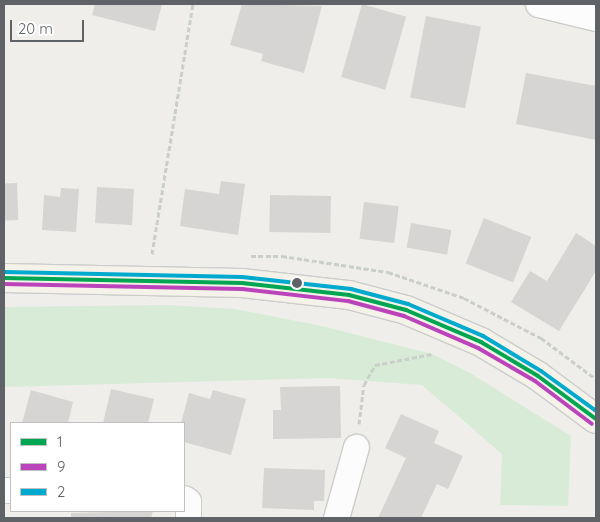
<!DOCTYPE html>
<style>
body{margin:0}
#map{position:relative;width:600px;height:522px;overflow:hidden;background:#efeeea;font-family:Quicksand,sans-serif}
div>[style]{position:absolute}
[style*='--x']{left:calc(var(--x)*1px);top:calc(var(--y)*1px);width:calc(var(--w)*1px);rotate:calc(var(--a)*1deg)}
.green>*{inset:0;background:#d8ebd6}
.building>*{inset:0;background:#d6d5d3;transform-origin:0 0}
.path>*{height:3px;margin-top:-1.5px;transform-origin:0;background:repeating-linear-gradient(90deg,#cacfcc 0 5px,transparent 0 7.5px)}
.roads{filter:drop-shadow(1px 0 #cbcccc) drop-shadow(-1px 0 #cbcccc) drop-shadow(0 1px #cbcccc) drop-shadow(0 -1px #cbcccc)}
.minor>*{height:25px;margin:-12.5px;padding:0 12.5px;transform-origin:12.5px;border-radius:12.5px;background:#fdfcfc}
.primary>*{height:28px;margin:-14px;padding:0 14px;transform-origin:14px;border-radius:14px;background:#f4f2e9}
.bus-1>*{height:4px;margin:-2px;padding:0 2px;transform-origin:2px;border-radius:2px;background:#00a651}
.bus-2>*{height:4px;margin:-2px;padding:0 2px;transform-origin:2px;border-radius:2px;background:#b4b}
.bus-3>*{height:4px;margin:-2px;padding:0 2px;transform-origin:2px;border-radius:2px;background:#00a9ce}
.dots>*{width:14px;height:14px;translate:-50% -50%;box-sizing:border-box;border:2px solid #fff;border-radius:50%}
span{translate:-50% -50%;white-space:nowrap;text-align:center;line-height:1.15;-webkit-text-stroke:4px #fff;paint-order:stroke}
.frame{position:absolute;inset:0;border:5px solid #5f6368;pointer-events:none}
.legend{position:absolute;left:10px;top:422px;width:175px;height:90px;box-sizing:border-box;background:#fff;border:1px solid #bfc1c3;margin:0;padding:6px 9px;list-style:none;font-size:15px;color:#5f6368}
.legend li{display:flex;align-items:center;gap:10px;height:25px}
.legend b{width:25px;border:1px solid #bfc1c3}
.scale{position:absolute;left:10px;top:20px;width:74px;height:22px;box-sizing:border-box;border:2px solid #5f6368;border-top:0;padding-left:6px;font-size:15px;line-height:18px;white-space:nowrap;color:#5f6368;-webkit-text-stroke:4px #fff;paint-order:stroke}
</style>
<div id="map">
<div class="green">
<div style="clip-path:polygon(168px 305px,234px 309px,322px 326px,432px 354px,470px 373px,571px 436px,568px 506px,500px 505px,502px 454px,422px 385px,328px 378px,4px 387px,4px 307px)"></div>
</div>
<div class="building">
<div style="clip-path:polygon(95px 4px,162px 4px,155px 31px,92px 15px)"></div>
<div style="clip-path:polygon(242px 4px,322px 6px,304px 73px,261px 61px,263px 54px,230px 45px)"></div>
<div style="left:362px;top:4px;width:46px;height:76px;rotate:16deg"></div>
<div style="left:426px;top:16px;width:56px;height:83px;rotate:11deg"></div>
<div style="clip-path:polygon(526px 73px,596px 86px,596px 140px,516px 124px)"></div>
<div style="clip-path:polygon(221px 181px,245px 184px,238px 235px,180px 226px,185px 189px,219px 194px)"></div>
<div style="left:17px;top:183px;width:37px;height:13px;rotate:88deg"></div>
<div style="left:97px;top:187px;width:37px;height:36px;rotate:3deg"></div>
<div style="clip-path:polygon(61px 188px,79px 189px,76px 232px,42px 230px,44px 195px,60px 197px)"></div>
<div style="left:270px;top:195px;width:61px;height:37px;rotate:1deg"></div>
<div style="left:364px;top:202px;width:35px;height:37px;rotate:7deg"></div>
<div style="left:484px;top:218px;width:51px;height:49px;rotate:22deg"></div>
<div style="left:411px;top:223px;width:41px;height:25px;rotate:10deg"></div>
<div style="clip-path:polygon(576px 233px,596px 246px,596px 271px,559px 331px,511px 302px,530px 271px,547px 281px)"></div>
<div style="clip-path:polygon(340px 386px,341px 438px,273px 439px,273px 410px,281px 410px,280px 387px)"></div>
<div style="clip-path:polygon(111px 389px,154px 399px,148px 423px,103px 423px)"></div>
<div style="clip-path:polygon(31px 390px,73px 402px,68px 423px,22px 423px)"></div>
<div style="clip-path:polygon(213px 390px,246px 399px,231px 455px,184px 442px,181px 423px,189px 393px,210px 399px)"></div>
<div style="clip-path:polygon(401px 414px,439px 431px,434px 443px,463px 456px,448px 489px,437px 484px,421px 518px,378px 518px,406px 458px,385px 448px)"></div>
<div style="clip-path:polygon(264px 468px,325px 470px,324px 501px,314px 501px,314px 510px,262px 508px)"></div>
<div style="clip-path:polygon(153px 511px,151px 518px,71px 518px,71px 513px)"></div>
</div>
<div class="path">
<div style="--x:152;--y:254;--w:253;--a:-80.7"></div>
<div style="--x:251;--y:256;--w:31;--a:0"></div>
<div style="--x:282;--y:256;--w:107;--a:8.6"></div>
<div style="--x:388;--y:272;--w:80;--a:18.9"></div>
<div style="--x:464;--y:298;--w:87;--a:27.5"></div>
<div style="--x:541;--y:338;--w:69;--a:36.7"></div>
<div style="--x:359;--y:424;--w:39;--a:-83"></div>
<div style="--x:364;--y:385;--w:23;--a:-61"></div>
<div style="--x:375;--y:365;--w:58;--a:-10.9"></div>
</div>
<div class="roads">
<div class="minor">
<div style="--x:538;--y:4;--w:60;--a:13.6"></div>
<div style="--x:4;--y:490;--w:7;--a:0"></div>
<div style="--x:184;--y:498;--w:5;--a:37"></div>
<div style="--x:188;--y:501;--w:17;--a:90"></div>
<div style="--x:336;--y:518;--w:74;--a:-74.3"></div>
</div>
<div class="primary">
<div style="--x:4;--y:278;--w:238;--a:1.2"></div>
<div style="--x:242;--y:283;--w:108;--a:6.4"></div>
<div style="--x:349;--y:295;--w:59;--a:14.7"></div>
<div style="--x:406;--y:310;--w:82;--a:23.1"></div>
<div style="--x:481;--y:342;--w:66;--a:30.8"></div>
<div style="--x:538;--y:376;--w:72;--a:36.6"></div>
</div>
</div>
<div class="bus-1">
<div style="--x:4;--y:278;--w:238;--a:1.2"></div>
<div style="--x:242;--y:283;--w:108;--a:6.4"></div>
<div style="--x:349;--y:295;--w:59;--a:14.7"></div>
<div style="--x:406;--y:310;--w:82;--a:23.1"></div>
<div style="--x:481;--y:342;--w:66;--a:30.8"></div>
<div style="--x:538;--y:376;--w:72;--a:36.6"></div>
</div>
<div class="bus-2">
<div style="--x:4;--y:284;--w:238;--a:1.2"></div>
<div style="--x:242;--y:289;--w:107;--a:6.5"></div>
<div style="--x:348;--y:301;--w:58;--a:15"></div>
<div style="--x:404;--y:316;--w:81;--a:23.4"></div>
<div style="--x:478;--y:348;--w:66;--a:30.1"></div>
<div style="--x:535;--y:381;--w:71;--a:37"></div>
</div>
<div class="bus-3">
<div style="--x:4;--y:272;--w:238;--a:1.2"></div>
<div style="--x:242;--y:277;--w:110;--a:6.3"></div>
<div style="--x:351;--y:289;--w:59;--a:14.7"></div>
<div style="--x:408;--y:304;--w:82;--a:23.1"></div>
<div style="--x:483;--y:336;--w:68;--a:31.1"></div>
<div style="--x:541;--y:371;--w:68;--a:36"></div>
</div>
<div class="dots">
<div style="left:297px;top:283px;background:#5f6368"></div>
</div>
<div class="frame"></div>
<ul class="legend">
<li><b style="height:6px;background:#00a651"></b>1</li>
<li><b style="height:6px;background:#b4b"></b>9</li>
<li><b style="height:6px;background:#00a9ce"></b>2</li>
</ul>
<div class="scale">20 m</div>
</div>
